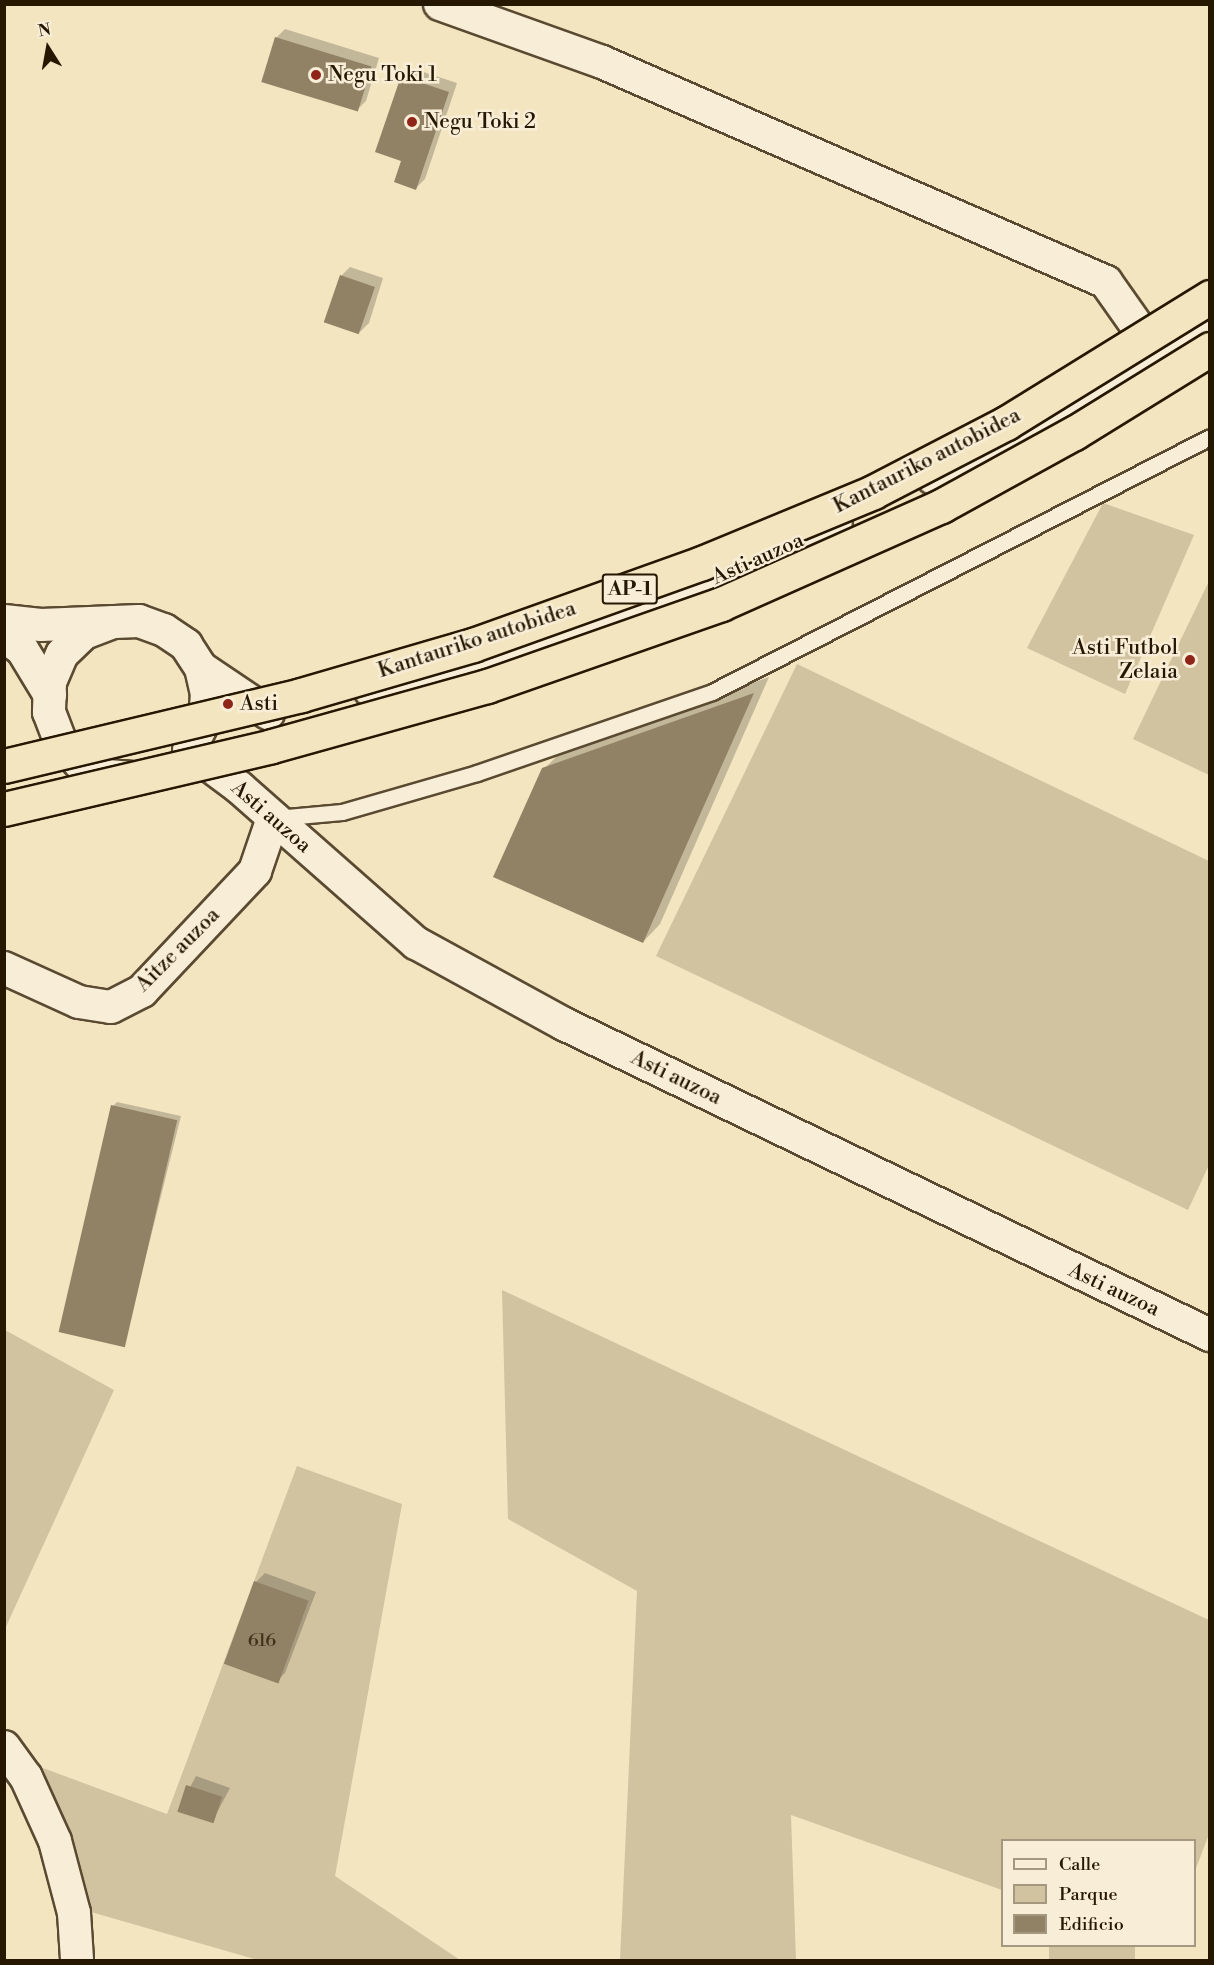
<!DOCTYPE html>
<style>
body{margin:0}
#map{position:relative;width:1214px;height:1965px;overflow:hidden;background:#f4e5c1;font-family:"Libre Bodoni",serif}
div>[style]{position:absolute}
[style*='--x']{left:calc(var(--x)*1px);top:calc(var(--y)*1px);width:calc(var(--w)*1px);rotate:calc(var(--a)*1deg)}
.green>*{inset:0;background:#d1c2a0;transform-origin:0 0}
.shadow>*{inset:0;background:#0003}
.building>*{inset:0;background:#918265;transform-origin:0 0}
.roads{filter:drop-shadow(2px 0 #5a4a31) drop-shadow(-2px 0 #5a4a31) drop-shadow(0 2px #5a4a31) drop-shadow(0 -2px #5a4a31)}
.lane>*{height:15px;margin:-7.5px;padding:0 7.5px;transform-origin:7.5px;border-radius:7.5px;background:#f8eed7}
.street>*{height:32px;margin:-16px;padding:0 16px;transform-origin:16px;border-radius:16px;background:#f8eed7}
.bridges{filter:drop-shadow(2px 0 #261701) drop-shadow(-2px 0 #261701) drop-shadow(0 2px #261701) drop-shadow(0 -2px #261701)}
.highway-bridge>*{height:33px;margin:-16.5px;padding:0 16.5px;transform-origin:16.5px;border-radius:16.5px;background:#f4e5c1}
.dots>*{width:16px;height:16px;translate:-50% -50%;box-sizing:border-box;border:3px solid #f8eed7;border-radius:50%}
span{translate:-50% -50%;white-space:nowrap;text-align:center;line-height:1.15;-webkit-text-stroke:5px #f8eed7;paint-order:stroke}
.number-label{font-size:18px;color:#41321a}
.number-label span{-webkit-text-stroke-width:0}
.shield-label span{padding:2px 4px;background:#f8eed7;border:2px solid;border-radius:4px;-webkit-text-stroke-width:0}
.shield-label{font-size:20px;color:#261701;font-weight:700}
.poi-label{font-size:21px;color:#261701}
.left{translate:0 -50%;text-align:left}
.right{translate:-100% -50%;text-align:right}
.street-label{font-size:21px;color:#261701}
.frame{position:absolute;inset:0;border:6px solid #261701;pointer-events:none}
.legend{position:absolute;left:1001px;top:1839px;width:195px;height:108px;box-sizing:border-box;background:#f8eed7;border:2px solid #a49881;margin:0;padding:8px 10px;list-style:none;font-size:18px;color:#261701}
.legend li{display:flex;align-items:center;gap:12px;height:30px}
.legend b{width:30px;border:2px solid #a49881}
.north{position:absolute;left:18px;top:18px;width:60px;height:60px;-webkit-text-stroke:4px #f8eed7;paint-order:stroke;rotate:349deg;font-size:16px;font-weight:700;line-height:24px;text-align:center;color:#261701}
.north::after{content:'';display:block;margin:auto;width:21px;height:27px;background:#261701;clip-path:polygon(50% 0,100% 100%,50% 72%,0 100%)}
</style>
<div id="map">
<div class="green">
<div style="clip-path:polygon(1103px 503px,1194px 535px,1125px 694px,1027px 648px)"></div>
<div style="clip-path:polygon(1209px 581px,1209px 775px,1133px 739px)"></div>
<div style="clip-path:polygon(797px 664px,1209px 861px,1209px 1165px,1188px 1210px,656px 956px)"></div>
<div style="clip-path:polygon(502px 1290px,1209px 1620px,1209px 1834px,1195px 1871px,1194px 1840px,1002px 1840px,1002px 1890px,791px 1815px,796px 1960px,620px 1960px,637px 1591px,508px 1519px)"></div>
<div style="clip-path:polygon(5px 1330px,114px 1390px,5px 1629px)"></div>
<div style="clip-path:polygon(297px 1466px,402px 1504px,335px 1876px,460px 1960px,258px 1960px,91px 1912px,43px 1768px,167px 1814px)"></div>
<div style="left:1049px;top:1946px;width:86px;height:14px"></div>
</div>
<div class="shadow">
<div style="clip-path:polygon(285px 29px,379px 58px,366px 101px,357px 110px,276px 38px)"></div>
<div style="clip-path:polygon(411px 68px,457px 83px,425px 179px,416px 188px,403px 160px,402px 77px)"></div>
<div style="clip-path:polygon(350px 267px,383px 278px,369px 323px,360px 332px,341px 276px)"></div>
<div style="clip-path:polygon(769px 677px,660px 924px,643px 942px,544px 769px,562px 751px)"></div>
<div style="clip-path:polygon(117px 1102px,181px 1116px,123px 1348px,113px 1106px)"></div>
<div style="clip-path:polygon(265px 1573px,316px 1592px,285px 1673px,276px 1682px,225px 1662px,256px 1582px)"></div>
<div style="clip-path:polygon(196px 1776px,230px 1788px,212px 1822px,178px 1810px)"></div>
</div>
<div class="building">
<div style="left:275px;top:37px;width:101px;height:47px;rotate:17deg"></div>
<div style="clip-path:polygon(401px 76px,449px 92px,416px 190px,394px 182px,401px 161px,375px 152px)"></div>
<div style="left:340px;top:275px;width:37px;height:50px;rotate:19deg"></div>
<div style="clip-path:polygon(754px 693px,643px 943px,493px 877px,542px 768px)"></div>
<div style="left:111px;top:1105px;width:68px;height:233px;rotate:13deg"></div>
<div style="left:254px;top:1581px;width:58px;height:88px;rotate:20deg"></div>
<div style="left:186px;top:1785px;width:38px;height:28px;rotate:18deg"></div>
</div>
<div class="roads">
<div class="lane">
<div style="--x:276;--y:818;--w:66;--a:-5.2"></div>
<div style="--x:342;--y:812;--w:141;--a:-16.1"></div>
<div style="--x:477;--y:773;--w:249;--a:-19"></div>
<div style="--x:712;--y:692;--w:559;--a:-27.11"></div>
</div>
<div class="street">
<div style="--x:440;--y:4;--w:172;--a:19.7"></div>
<div style="--x:602;--y:62;--w:550;--a:23.58"></div>
<div style="--x:1106;--y:282;--w:87;--a:54.8"></div>
<div style="--x:933;--y:478;--w:190;--a:-27.6"></div>
<div style="--x:1101;--y:390;--w:133;--a:-35.2"></div>
<div style="--x:4;--y:621;--w:37;--a:6"></div>
<div style="--x:41;--y:625;--w:98;--a:-2.3"></div>
<div style="--x:139;--y:621;--w:27;--a:20"></div>
<div style="--x:164;--y:630;--w:27;--a:34"></div>
<div style="--x:186;--y:645;--w:27;--a:57"></div>
<div style="--x:201;--y:668;--w:26;--a:77"></div>
<div style="--x:207;--y:693;--w:26;--a:94"></div>
<div style="--x:205;--y:719;--w:25;--a:117"></div>
<div style="--x:113;--y:622;--w:31;--a:159"></div>
<div style="--x:84;--y:633;--w:30;--a:136"></div>
<div style="--x:62;--y:654;--w:30;--a:113"></div>
<div style="--x:50;--y:682;--w:30;--a:92"></div>
<div style="--x:49;--y:712;--w:31;--a:69"></div>
<div style="--x:60;--y:741;--w:30;--a:48"></div>
<div style="--x:80;--y:763;--w:30;--a:26"></div>
<div style="--x:107;--y:776;--w:30;--a:4"></div>
<div style="--x:4;--y:636;--w:22;--a:36"></div>
<div style="--x:22;--y:649;--w:54;--a:58.7"></div>
<div style="--x:201;--y:668;--w:81;--a:33.9"></div>
<div style="--x:370;--y:690;--w:83;--a:-13.2"></div>
<div style="--x:451;--y:671;--w:284;--a:-19.1"></div>
<div style="--x:719;--y:578;--w:129;--a:-25.2"></div>
<div style="--x:189;--y:750;--w:64;--a:36.7"></div>
<div style="--x:240;--y:788;--w:235;--a:41.4"></div>
<div style="--x:416;--y:943;--w:169;--a:28.7"></div>
<div style="--x:564;--y:1024;--w:717;--a:25.71"></div>
<div style="--x:4;--y:968;--w:82;--a:24.4"></div>
<div style="--x:79;--y:1002;--w:32;--a:9"></div>
<div style="--x:111;--y:1007;--w:35;--a:-27"></div>
<div style="--x:142;--y:991;--w:165;--a:-46.7"></div>
<div style="--x:255;--y:871;--w:56;--a:-71.2"></div>
<div style="--x:4;--y:1747;--w:37;--a:54"></div>
<div style="--x:26;--y:1777;--w:70;--a:65.6"></div>
<div style="--x:55;--y:1841;--w:74;--a:75.2"></div>
<div style="--x:74;--y:1913;--w:47;--a:86.3"></div>
</div>
</div>
<div class="bridges">
<div class="highway-bridge">
<div style="--x:4;--y:766;--w:305;--a:-13.4"></div>
<div style="--x:301;--y:695;--w:179;--a:-16.2"></div>
<div style="--x:473;--y:645;--w:243;--a:-19.7"></div>
<div style="--x:702;--y:563;--w:185;--a:-22.5"></div>
<div style="--x:873;--y:492;--w:150;--a:-27.4"></div>
<div style="--x:1006;--y:423;--w:240;--a:-31.7"></div>
<div style="--x:4;--y:809;--w:275;--a:-13.2"></div>
<div style="--x:272;--y:746;--w:223;--a:-15.6"></div>
<div style="--x:487;--y:686;--w:248;--a:-19.3"></div>
<div style="--x:721;--y:604;--w:241;--a:-24"></div>
<div style="--x:941;--y:506;--w:152;--a:-28.8"></div>
<div style="--x:1074;--y:433;--w:160;--a:-31.7"></div>
</div>
</div>
<div class="dots">
<div style="left:316px;top:75px;background:#8f2418"></div>
<div style="left:412px;top:122px;background:#8f2418"></div>
<div style="left:1190px;top:660px;background:#8f2418"></div>
<div style="left:228px;top:704px;background:#8f2418"></div>
</div>
<div class="number-label">
<span style="left:262px;top:1641px">616</span>
</div>
<div class="shield-label">
<span style="left:630px;top:589px">AP-1</span>
</div>
<div class="poi-label">
<span class="left" style="left:328px;top:75px">Negu Toki 1</span>
<span class="left" style="left:424px;top:122px">Negu Toki 2</span>
<span class="right" style="left:1178px;top:660px">Asti Futbol<br>Zelaia</span>
<span class="left" style="left:240px;top:704px">Asti</span>
</div>
<div class="street-label">
<span style="left:927px;top:461px;rotate:-27deg">Kantauriko autobidea</span>
<span style="left:758px;top:559px;rotate:-24deg">Asti auzoa</span>
<span style="left:477px;top:640px;rotate:-18deg">Kantauriko autobidea</span>
<span style="left:271px;top:817px;rotate:41deg">Asti auzoa</span>
<span style="left:178px;top:950px;rotate:-45deg">Aitze auzoa</span>
<span style="left:676px;top:1078px;rotate:26deg">Asti auzoa</span>
<span style="left:1114px;top:1290px;rotate:25deg">Asti auzoa</span>
</div>
<div class="frame"></div>
<ul class="legend">
<li><b style="height:8px;background:#f8eed7"></b>Calle</li>
<li><b style="height:16px;background:#d1c2a0"></b>Parque</li>
<li><b style="height:16px;background:#918265"></b>Edificio</li>
</ul>
<div class="north">N</div>
</div>
